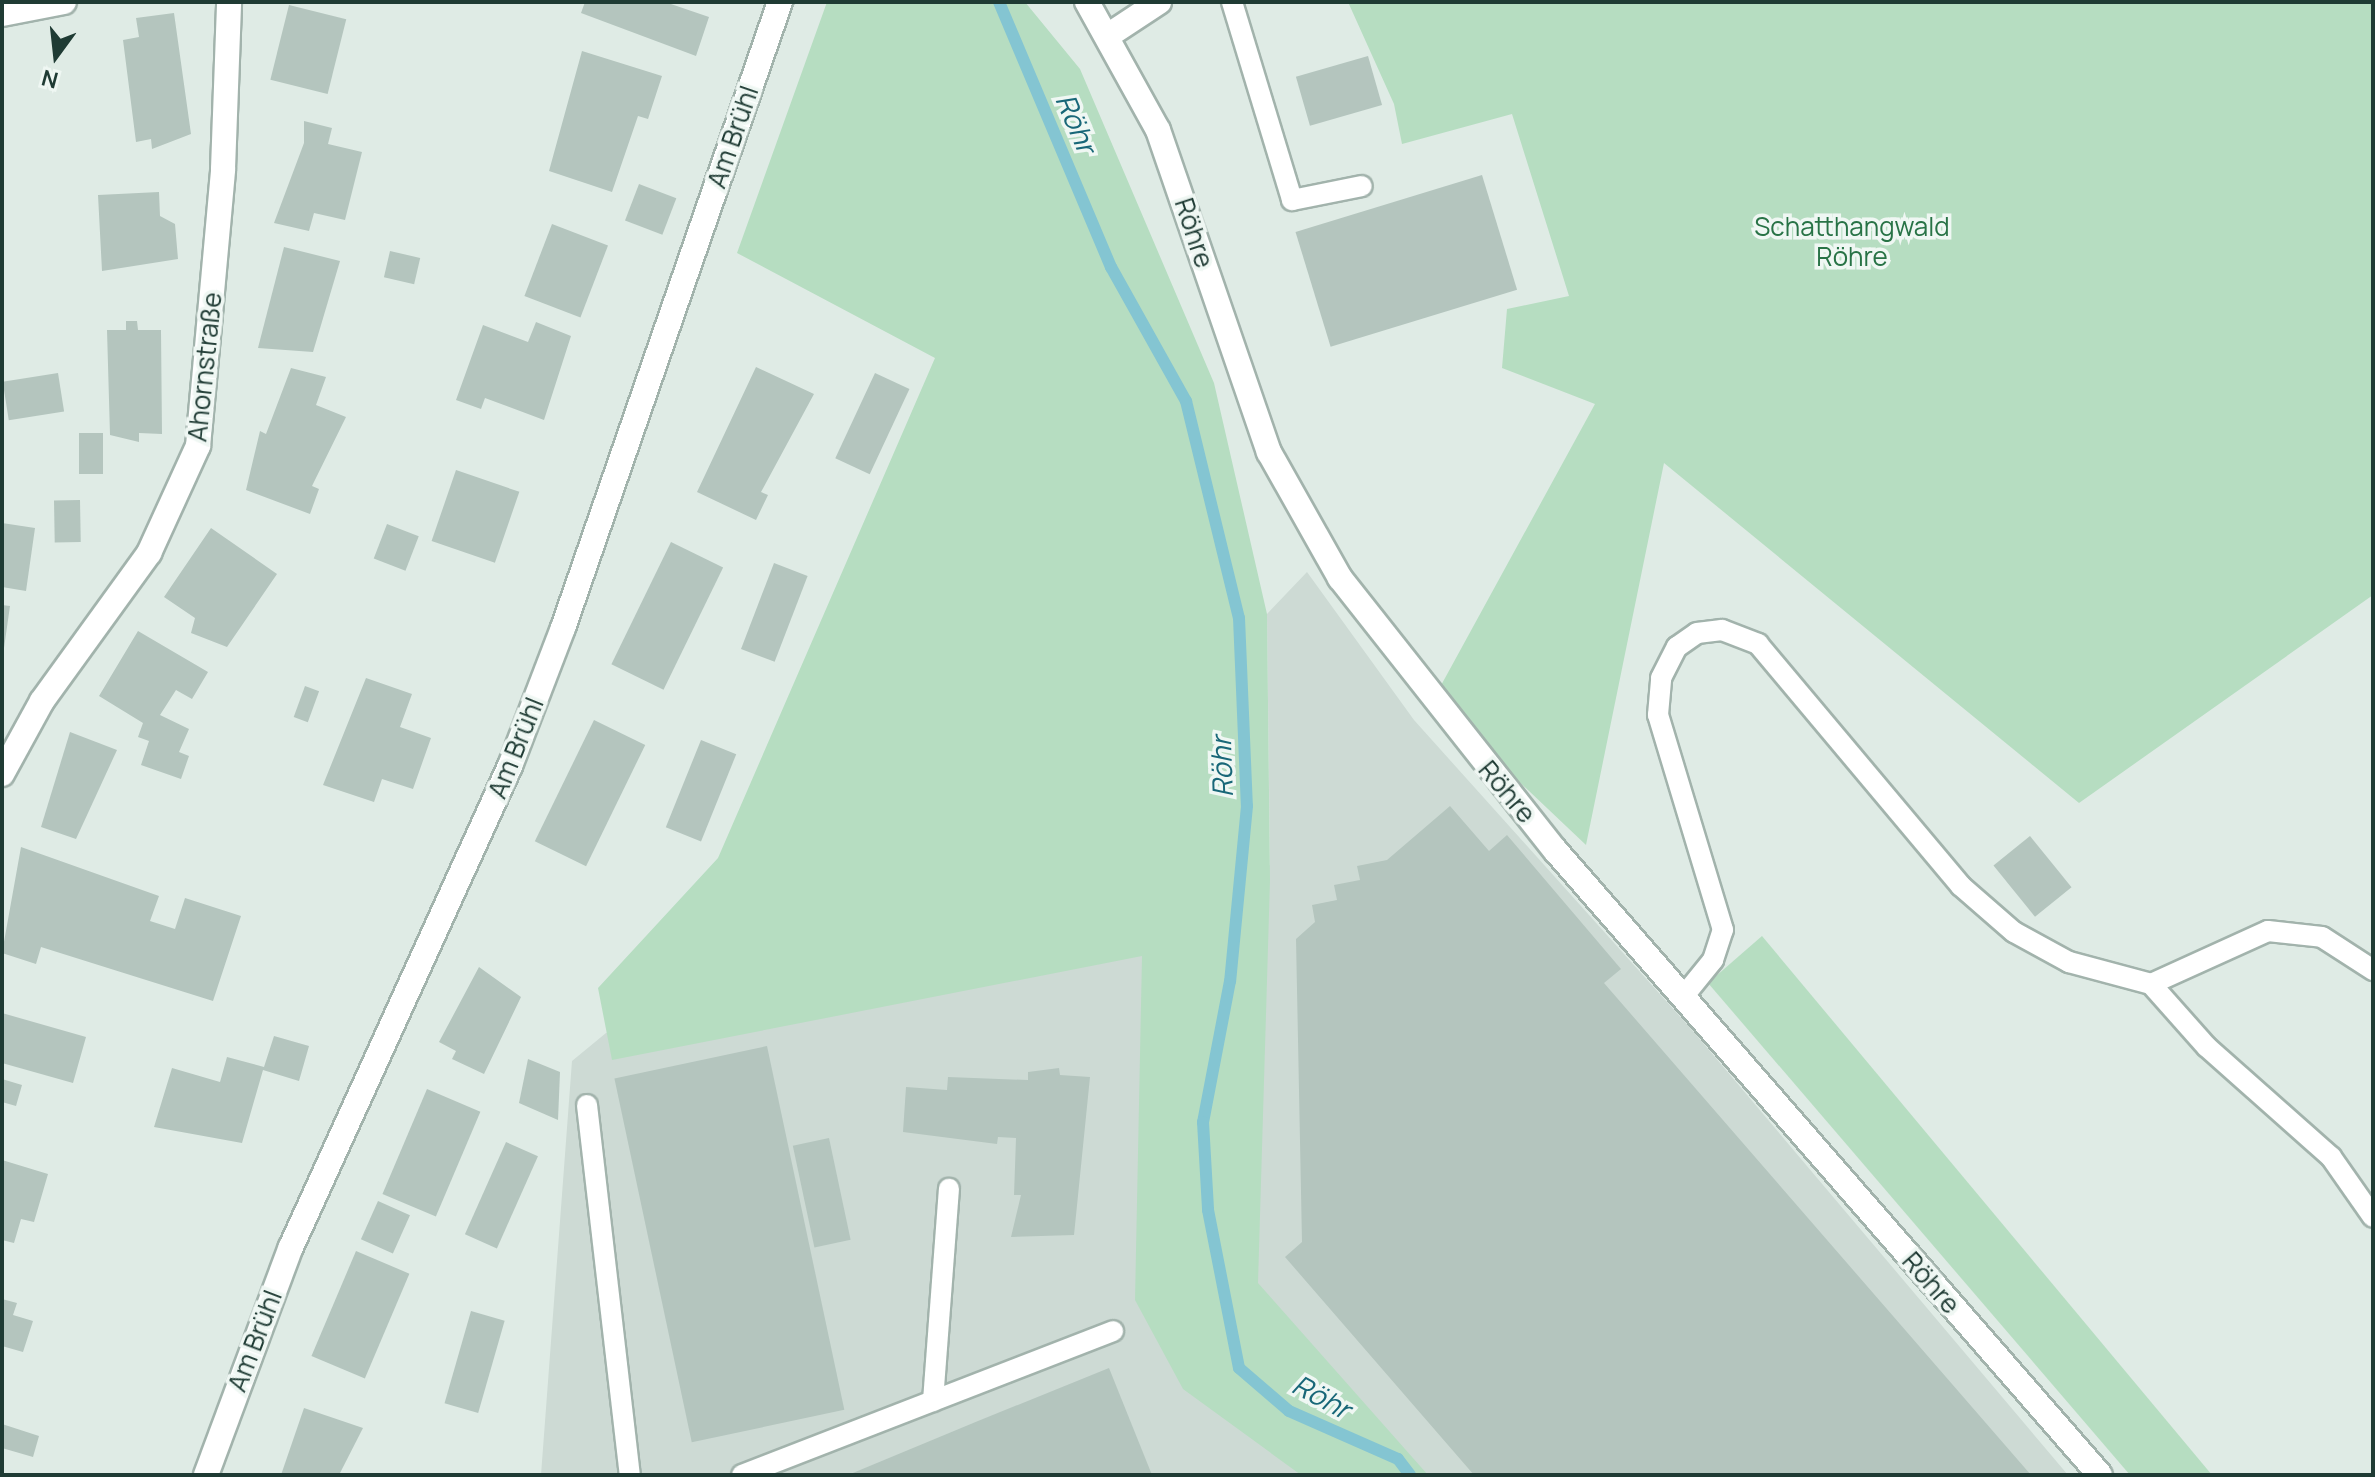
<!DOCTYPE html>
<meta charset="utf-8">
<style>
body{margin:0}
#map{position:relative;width:2375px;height:1477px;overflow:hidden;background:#dfebe5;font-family:Manrope,sans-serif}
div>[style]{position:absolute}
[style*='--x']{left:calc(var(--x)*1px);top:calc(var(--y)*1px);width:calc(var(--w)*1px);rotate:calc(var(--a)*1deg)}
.built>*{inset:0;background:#cddad4}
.green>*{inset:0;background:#b6ddc1}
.stream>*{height:12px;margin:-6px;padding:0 6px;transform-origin:6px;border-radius:6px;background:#84c5d2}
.building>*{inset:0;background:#b4c5be;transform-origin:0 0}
.roads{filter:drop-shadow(2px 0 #a2b3ac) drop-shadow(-2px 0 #a2b3ac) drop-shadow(0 2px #a2b3ac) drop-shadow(0 -2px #a2b3ac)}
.service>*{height:20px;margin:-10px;padding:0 10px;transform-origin:10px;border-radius:10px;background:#fff}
.minor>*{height:24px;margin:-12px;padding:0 12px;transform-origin:12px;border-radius:12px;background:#fff}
.tertiary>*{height:24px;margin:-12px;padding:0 12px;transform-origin:12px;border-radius:12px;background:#fff}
.secondary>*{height:24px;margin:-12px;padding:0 12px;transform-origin:12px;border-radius:12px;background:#fff}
span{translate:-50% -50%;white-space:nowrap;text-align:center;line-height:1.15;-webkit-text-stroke:7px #eff7f3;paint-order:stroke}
.street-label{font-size:26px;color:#1f3b34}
.park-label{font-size:26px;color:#287346}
.water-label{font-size:28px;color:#186778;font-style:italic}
.frame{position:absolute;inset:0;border:4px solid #1f3b34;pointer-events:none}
.north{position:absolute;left:16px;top:16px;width:80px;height:80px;-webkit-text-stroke:6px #eff7f3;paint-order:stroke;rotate:195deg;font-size:22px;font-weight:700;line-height:32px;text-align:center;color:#1f3b34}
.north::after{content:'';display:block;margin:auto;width:28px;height:36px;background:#1f3b34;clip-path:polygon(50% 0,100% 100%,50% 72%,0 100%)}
</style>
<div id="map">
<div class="built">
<div style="clip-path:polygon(1307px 572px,1414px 720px,1693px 1031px,2068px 1475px,541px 1475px,572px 1061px,606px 1033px,1270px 865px,1267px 614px)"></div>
</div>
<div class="green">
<div style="clip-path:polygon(827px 2px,1025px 2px,1080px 69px,1214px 383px,1267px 614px,1270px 880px,1258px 1283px,1428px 1475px,1301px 1475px,1183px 1389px,1135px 1300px,1142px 956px,612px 1060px,598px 988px,718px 858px,935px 358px,737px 253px)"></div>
<div style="clip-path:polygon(1348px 2px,2373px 2px,2373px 595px,2079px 803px,1664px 463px,1586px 845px,1433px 700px,1595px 404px,1502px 368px,1507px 309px,1569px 296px,1512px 114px,1402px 144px,1394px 104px)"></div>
<div style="clip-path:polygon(1762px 936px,2212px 1475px,2130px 1475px,1708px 983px)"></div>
</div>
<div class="stream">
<div style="--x:999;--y:2;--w:288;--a:67.1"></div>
<div style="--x:1111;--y:267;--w:154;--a:60.8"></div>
<div style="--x:1186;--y:401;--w:223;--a:76.3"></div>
<div style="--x:1239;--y:618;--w:188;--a:87.6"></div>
<div style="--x:1247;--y:806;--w:176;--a:95.5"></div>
<div style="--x:1230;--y:981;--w:144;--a:100.8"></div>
<div style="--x:1203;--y:1122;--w:88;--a:86.7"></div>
<div style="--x:1208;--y:1210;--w:161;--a:78.9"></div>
<div style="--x:1239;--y:1368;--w:66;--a:40.7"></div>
<div style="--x:1289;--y:1411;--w:119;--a:23.8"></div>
<div style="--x:1398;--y:1459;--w:20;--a:53"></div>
</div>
<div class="building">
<div style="clip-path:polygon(585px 2px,665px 2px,709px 17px,696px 56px,581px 13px)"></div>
<div style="left:289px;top:5px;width:59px;height:77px;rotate:14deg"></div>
<div style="clip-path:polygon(174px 13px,191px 134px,152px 149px,151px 139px,136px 142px,123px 40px,139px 37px,136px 18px)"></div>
<div style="clip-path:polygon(582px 51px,662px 76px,648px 119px,638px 116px,612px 192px,549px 171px)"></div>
<div style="left:1368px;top:56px;width:51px;height:75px;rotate:74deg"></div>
<div style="clip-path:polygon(304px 121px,332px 128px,328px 144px,362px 152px,345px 220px,314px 213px,309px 231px,274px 223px,304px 143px)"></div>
<div style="left:1482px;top:175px;width:120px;height:195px;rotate:73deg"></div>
<div style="left:639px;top:184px;width:40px;height:39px;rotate:21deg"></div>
<div style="clip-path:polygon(159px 192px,160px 216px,175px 224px,178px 259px,102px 271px,98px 195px)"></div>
<div style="left:552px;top:224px;width:60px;height:77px;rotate:21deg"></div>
<div style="clip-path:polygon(284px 247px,340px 261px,313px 352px,258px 348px)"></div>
<div style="left:390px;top:251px;width:31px;height:27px;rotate:13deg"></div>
<div style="clip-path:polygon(126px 321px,137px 321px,138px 330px,161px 330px,162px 434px,139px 433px,139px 442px,110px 435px,107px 330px,126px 330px)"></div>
<div style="clip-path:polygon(536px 322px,571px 336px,544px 420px,485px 398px,481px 409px,456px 400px,483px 325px,528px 342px)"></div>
<div style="clip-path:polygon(756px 367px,814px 394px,761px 492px,768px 495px,756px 520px,697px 492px)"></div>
<div style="clip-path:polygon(291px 368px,326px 377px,316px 405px,346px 417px,312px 486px,319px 489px,310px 514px,246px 490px,260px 431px,266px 434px)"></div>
<div style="left:58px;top:373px;width:39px;height:56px;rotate:81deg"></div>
<div style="left:875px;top:373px;width:38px;height:94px;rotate:25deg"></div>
<div style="left:79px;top:433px;width:24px;height:41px"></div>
<div style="left:456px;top:470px;width:67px;height:75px;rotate:19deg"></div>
<div style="left:80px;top:500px;width:42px;height:26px;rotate:89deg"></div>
<div style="clip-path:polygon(2px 523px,35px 528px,26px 591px,2px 587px)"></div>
<div style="left:387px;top:524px;width:34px;height:37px;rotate:21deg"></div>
<div style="clip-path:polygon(211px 528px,277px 574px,227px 647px,191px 633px,195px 618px,164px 597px)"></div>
<div style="left:671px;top:542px;width:58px;height:136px;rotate:26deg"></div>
<div style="left:774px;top:563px;width:36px;height:92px;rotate:21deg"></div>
<div style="clip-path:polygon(2px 605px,10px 606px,4px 648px,2px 648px)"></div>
<div style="clip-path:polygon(138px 631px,208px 672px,192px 699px,176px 690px,160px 715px,189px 729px,179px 752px,189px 756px,181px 779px,141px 765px,149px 741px,138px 737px,143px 723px,99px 696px)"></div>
<div style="clip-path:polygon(366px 678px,412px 694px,400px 727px,431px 738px,413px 789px,382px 779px,374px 802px,323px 785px)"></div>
<div style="left:305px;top:686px;width:15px;height:33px;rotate:20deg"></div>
<div style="left:594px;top:720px;width:57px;height:135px;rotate:26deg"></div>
<div style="clip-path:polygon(70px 732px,117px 750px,76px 839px,41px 827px)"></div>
<div style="left:701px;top:740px;width:38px;height:94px;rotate:22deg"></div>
<div style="clip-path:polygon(1450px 806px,1489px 851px,1507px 835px,1621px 969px,1604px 983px,2031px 1475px,1474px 1475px,1285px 1257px,1302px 1242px,1296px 939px,1315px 922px,1312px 905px,1337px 900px,1334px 885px,1360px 880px,1357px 866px,1387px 860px)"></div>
<div style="left:2030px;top:836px;width:66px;height:47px;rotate:51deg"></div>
<div style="clip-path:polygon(21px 847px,159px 896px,150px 921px,175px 929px,185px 898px,241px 916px,213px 1001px,41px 947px,36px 964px,2px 953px)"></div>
<div style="clip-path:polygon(479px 967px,521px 997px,484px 1074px,452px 1059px,456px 1051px,439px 1042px)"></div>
<div style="clip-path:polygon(2px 1013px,86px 1037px,73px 1083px,2px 1063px)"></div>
<div style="clip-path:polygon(274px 1036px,309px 1046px,299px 1081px,263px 1070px,242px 1143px,154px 1127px,172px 1068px,220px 1082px,227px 1057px,264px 1067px)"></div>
<div style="left:767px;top:1046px;width:372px;height:156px;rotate:78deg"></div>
<div style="clip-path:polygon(528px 1059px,560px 1072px,558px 1120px,519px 1103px)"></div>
<div style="clip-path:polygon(1059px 1068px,1060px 1075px,1090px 1077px,1074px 1235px,1011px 1237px,1021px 1195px,1014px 1195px,1016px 1138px,998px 1137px,997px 1144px,903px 1132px,906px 1087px,947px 1090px,948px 1077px,1028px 1080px,1028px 1072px)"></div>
<div style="clip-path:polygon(2px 1079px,22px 1085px,16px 1106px,2px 1102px)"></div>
<div style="left:427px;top:1089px;width:58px;height:114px;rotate:23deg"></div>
<div style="left:829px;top:1138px;width:104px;height:37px;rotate:78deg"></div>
<div style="left:506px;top:1142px;width:35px;height:101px;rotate:24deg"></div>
<div style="clip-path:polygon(2px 1160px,48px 1174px,34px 1222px,21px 1219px,14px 1243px,2px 1240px)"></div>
<div style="left:378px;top:1201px;width:35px;height:42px;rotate:24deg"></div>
<div style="left:356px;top:1251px;width:58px;height:114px;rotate:23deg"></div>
<div style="clip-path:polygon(2px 1299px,17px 1303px,13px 1315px,33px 1321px,23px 1352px,2px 1346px)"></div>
<div style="left:471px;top:1311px;width:35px;height:96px;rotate:16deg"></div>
<div style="clip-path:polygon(1109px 1368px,1152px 1475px,848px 1475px,978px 1421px)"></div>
<div style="clip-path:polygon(304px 1408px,363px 1428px,339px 1475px,281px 1475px)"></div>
<div style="clip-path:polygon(2px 1424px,39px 1436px,33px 1457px,2px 1448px)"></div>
</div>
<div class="roads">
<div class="service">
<div style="--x:1232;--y:2;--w:207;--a:73.1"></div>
<div style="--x:1292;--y:200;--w:71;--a:-11.3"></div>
<div style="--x:2151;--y:984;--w:128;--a:-24.4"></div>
<div style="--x:2268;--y:931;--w:54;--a:6.3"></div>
<div style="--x:2322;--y:937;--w:61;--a:32.9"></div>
<div style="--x:1683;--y:997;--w:48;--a:-51"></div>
<div style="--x:1713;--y:960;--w:32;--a:-72"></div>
<div style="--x:1723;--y:930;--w:225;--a:-106.8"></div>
<div style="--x:1658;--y:715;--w:37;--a:-85"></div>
<div style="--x:1661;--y:678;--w:35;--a:-63"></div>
<div style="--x:1677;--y:647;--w:24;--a:-35"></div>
<div style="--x:1697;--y:633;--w:25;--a:-7"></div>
<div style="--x:1722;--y:630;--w:39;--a:21"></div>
<div style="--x:1758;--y:644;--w:316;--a:50"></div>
<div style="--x:1961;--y:886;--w:70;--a:41"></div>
<div style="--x:2014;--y:932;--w:63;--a:28.6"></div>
<div style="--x:2069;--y:962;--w:85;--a:15"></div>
<div style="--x:2151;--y:984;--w:84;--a:48.4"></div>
<div style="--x:2207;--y:1047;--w:166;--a:41.6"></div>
<div style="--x:2331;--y:1157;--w:73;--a:55"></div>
<div style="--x:587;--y:1105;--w:372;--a:83.4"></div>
<div style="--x:933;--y:1401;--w:213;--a:-85.7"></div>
<div style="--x:742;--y:1475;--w:398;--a:-21.2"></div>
</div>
<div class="minor">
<div style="--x:2;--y:14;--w:63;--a:-11"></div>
<div style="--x:1109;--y:35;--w:60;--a:-33.4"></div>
<div style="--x:2;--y:774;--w:83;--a:-61.3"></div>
<div style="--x:42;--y:701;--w:183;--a:-54.1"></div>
<div style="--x:149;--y:553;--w:118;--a:-65.4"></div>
<div style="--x:198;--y:446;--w:278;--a:-84.8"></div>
<div style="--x:223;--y:169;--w:167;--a:-87.9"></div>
</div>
<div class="tertiary">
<div style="--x:206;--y:1475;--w:243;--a:-69.6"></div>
<div style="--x:291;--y:1247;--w:529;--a:-65.52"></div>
<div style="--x:510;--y:766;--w:148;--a:-69"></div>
<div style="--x:563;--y:628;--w:663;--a:-70.88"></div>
</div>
<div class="secondary">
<div style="--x:1087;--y:2;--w:146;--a:61"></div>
<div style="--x:1158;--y:130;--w:341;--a:71"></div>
<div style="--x:1269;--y:452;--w:145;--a:60.6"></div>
<div style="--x:1340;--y:578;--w:347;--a:51.7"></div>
<div style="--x:1555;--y:850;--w:829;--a:48.91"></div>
</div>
</div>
<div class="street-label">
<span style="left:733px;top:137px;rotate:-71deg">Am Brühl</span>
<span style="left:1194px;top:233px;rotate:72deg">Röhre</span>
<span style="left:205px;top:367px;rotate:-84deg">Ahornstraße</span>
<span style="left:516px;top:748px;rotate:-68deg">Am Brühl</span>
<span style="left:1507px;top:792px;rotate:50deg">Röhre</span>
<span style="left:1931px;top:1283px;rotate:49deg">Röhre</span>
<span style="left:255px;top:1341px;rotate:-69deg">Am Brühl</span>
</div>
<div class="park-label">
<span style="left:1852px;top:242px">Schatthangwald<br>Röhre</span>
</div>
<div class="water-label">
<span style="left:1077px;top:123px;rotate:67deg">Röhr</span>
<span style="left:1221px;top:767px;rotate:-92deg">Röhr</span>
<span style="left:1322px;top:1396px;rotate:28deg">Röhr</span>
</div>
<div class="frame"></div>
<div class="north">N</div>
</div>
